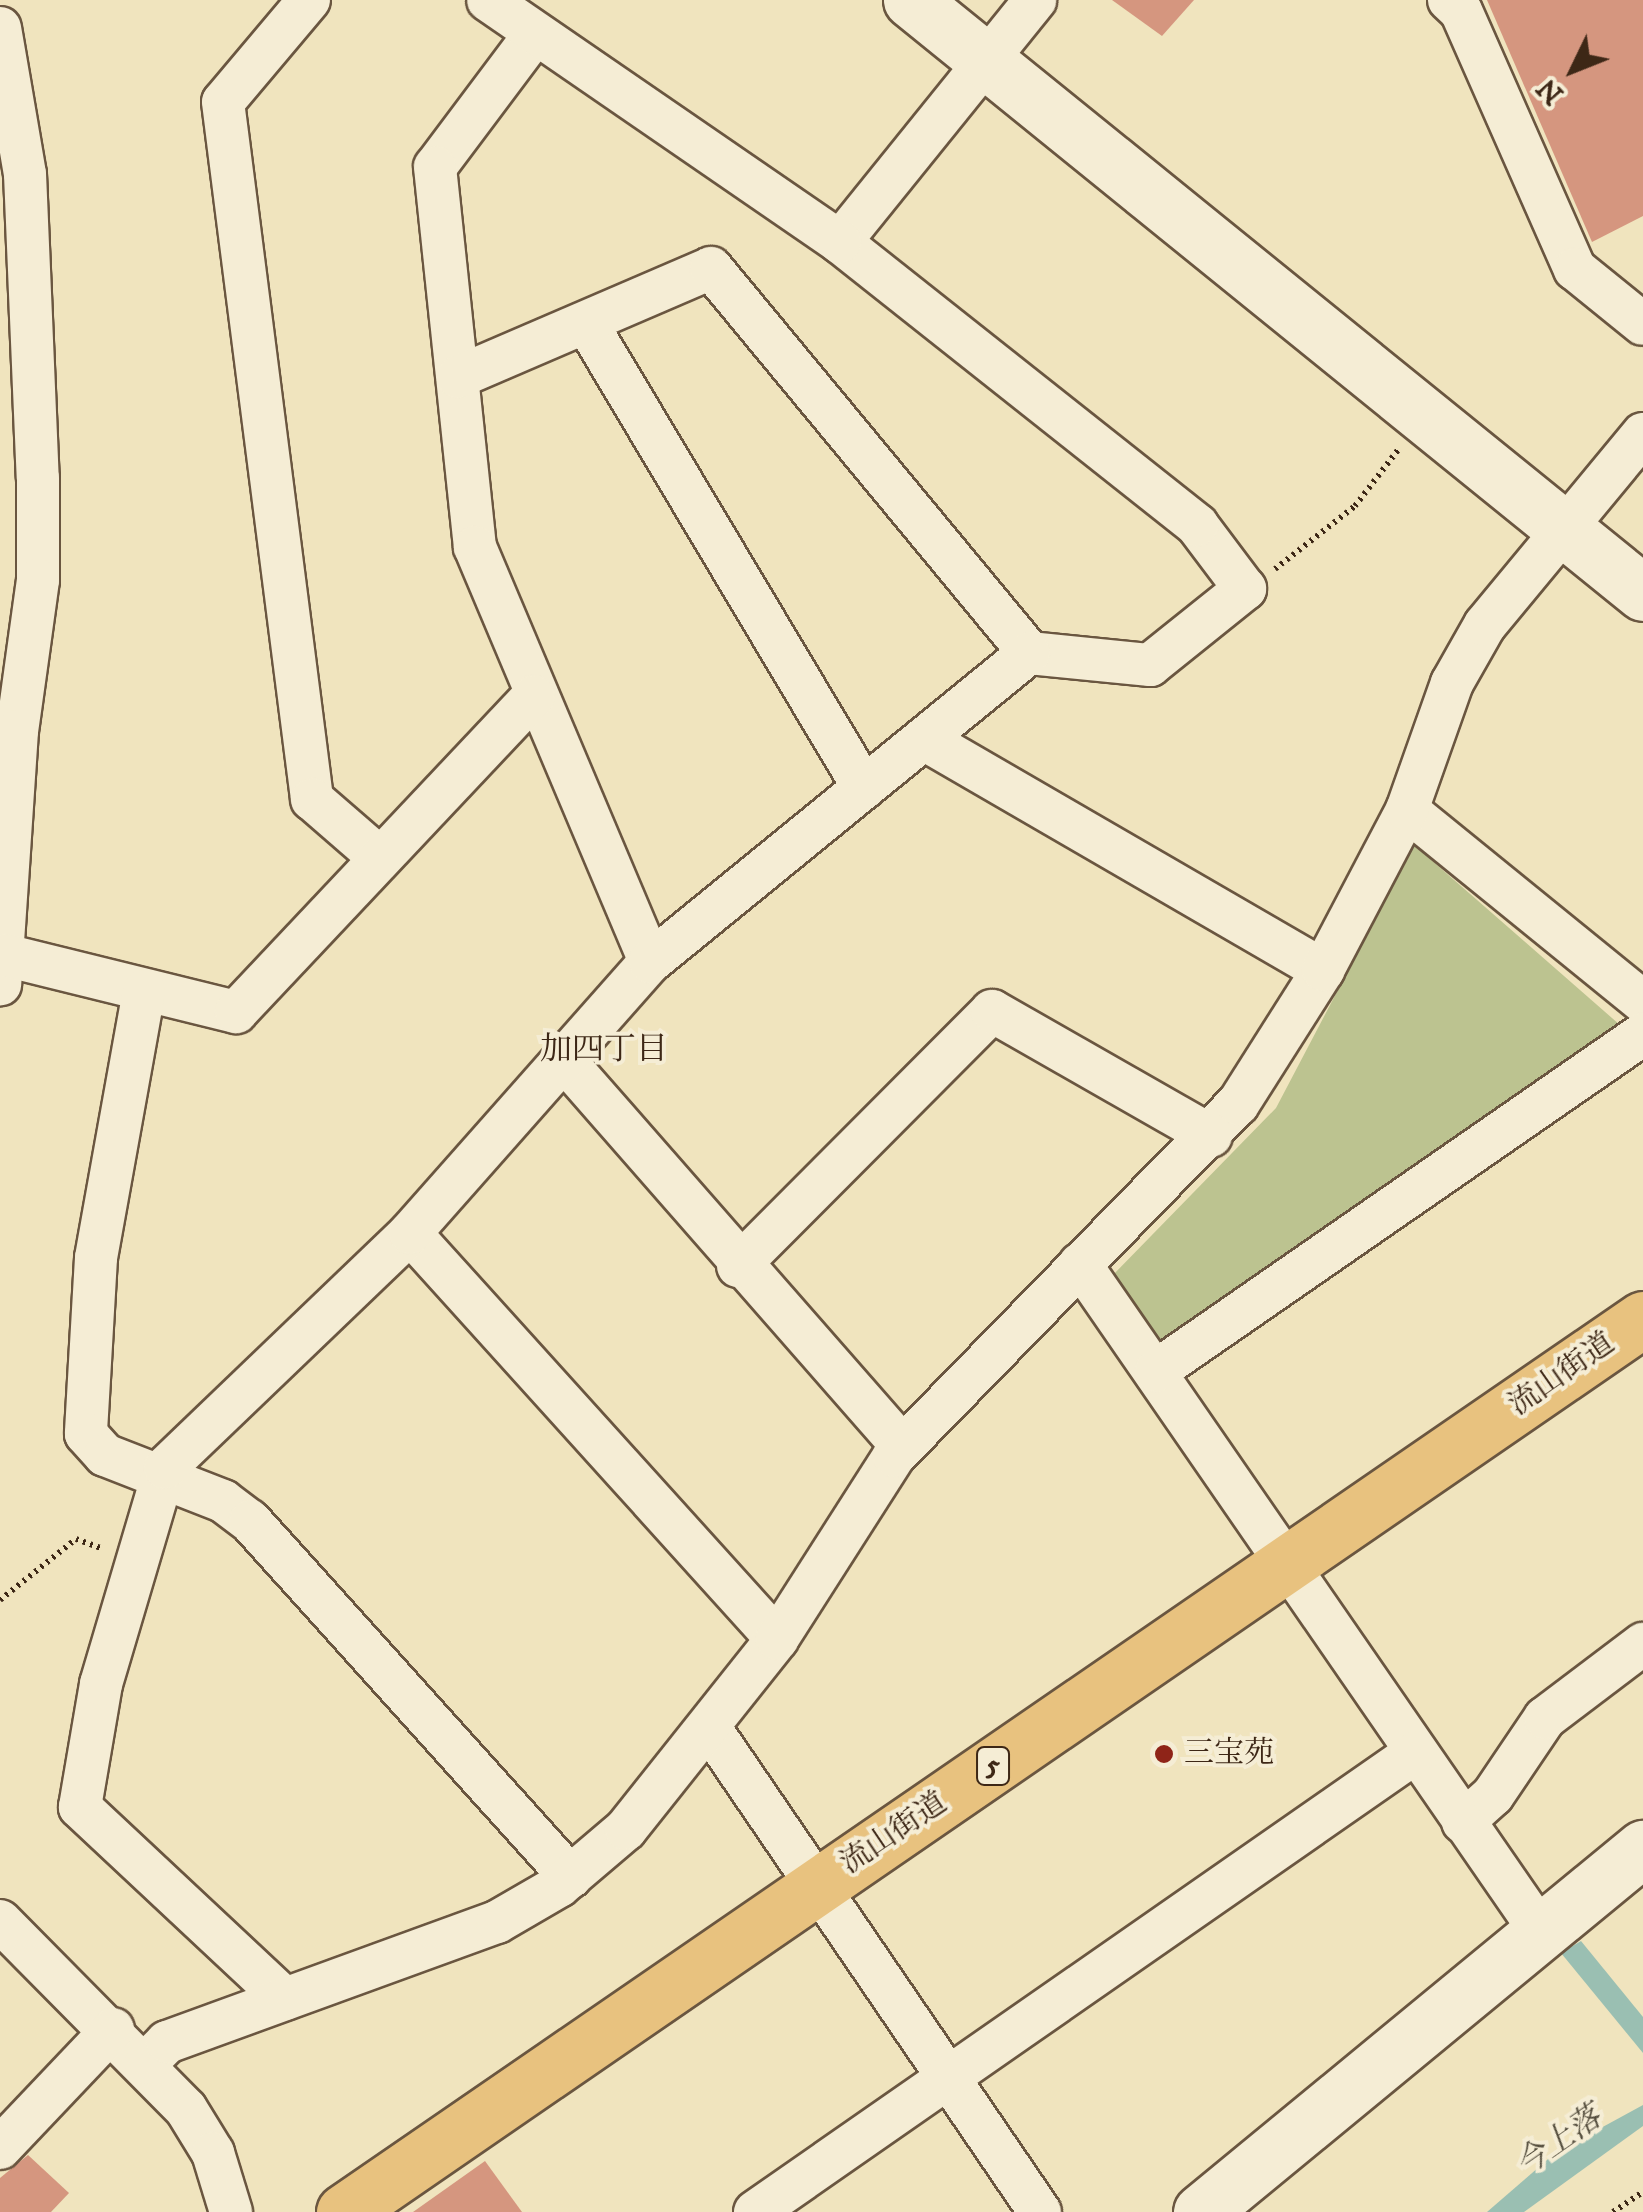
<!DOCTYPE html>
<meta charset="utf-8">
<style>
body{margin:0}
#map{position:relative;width:1643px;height:2212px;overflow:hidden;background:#f0e4be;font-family:"IM FELL DW Pica","Noto Serif JP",serif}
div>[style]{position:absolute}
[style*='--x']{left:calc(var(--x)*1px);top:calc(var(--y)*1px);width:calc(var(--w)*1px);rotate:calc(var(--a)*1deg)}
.green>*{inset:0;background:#bcc390}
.water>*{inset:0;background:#9abfb2}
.building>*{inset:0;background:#d5967f}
.path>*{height:6px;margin-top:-3px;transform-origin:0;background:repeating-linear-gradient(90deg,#3d2716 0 2.5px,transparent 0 7.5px)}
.roads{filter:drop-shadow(2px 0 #6a5640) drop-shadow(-2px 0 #6a5640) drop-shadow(0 2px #6a5640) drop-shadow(0 -2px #6a5640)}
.minor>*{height:42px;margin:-21px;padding:0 21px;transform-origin:21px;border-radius:21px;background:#f5edd5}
.tertiary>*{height:55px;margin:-27.5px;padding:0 27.5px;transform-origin:27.5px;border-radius:27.5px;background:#f5edd5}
.primary>*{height:55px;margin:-27.5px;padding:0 27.5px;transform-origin:27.5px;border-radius:27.5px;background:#e8c27f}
.dots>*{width:28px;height:28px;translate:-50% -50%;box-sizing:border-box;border:5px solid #f5edd5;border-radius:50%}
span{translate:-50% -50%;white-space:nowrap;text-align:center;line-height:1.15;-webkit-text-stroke:8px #f5edd5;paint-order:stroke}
.shield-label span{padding:2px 8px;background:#f5edd5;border:2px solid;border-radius:8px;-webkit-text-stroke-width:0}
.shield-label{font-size:28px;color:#3d2716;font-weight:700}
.street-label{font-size:30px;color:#3d2716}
.poi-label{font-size:30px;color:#3d2716}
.left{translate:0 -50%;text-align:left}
.neighbourhood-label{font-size:32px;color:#3d2716}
.water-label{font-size:32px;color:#544d3d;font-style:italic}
.north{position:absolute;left:1523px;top:20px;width:100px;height:100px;-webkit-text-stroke:8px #f5edd5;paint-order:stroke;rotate:227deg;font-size:28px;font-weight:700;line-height:40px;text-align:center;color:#3d2716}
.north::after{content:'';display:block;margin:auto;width:35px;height:45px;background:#3d2716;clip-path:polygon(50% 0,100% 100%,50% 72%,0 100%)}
</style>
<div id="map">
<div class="green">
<div style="clip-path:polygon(1414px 845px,1628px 1032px,1165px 1354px,1111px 1277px,1276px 1108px)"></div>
</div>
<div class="water">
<div style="clip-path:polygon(1581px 1941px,1643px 2017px,1643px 2053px,1561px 1953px)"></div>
<div style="clip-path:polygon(1643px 2105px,1643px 2126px,1524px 2212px,1487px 2212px,1555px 2153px)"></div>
</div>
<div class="building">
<div style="clip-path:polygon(1112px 0,1194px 0,1162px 36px)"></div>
<div style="clip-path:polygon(1487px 0,1643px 0,1643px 216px,1592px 242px)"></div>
<div style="clip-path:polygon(28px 2155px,69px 2193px,51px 2212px,0 2212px,0 2178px)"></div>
<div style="clip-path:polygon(485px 2161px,522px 2212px,413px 2212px)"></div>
</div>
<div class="path">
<div style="--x:1275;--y:569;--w:102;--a:-38.2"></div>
<div style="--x:1355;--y:506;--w:71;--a:-52.5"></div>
<div style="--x:0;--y:1600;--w:97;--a:-38.8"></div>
<div style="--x:76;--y:1539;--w:27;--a:20"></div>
<div style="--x:1613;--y:2212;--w:36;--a:-34"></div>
</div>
<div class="roads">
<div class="minor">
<div style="--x:309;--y:0;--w:133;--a:130.1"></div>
<div style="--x:223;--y:102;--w:703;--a:82.72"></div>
<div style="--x:312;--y:799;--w:89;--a:40.9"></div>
<div style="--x:1449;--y:0;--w:16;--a:43"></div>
<div style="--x:1461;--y:11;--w:282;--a:66.2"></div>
<div style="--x:1575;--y:269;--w:87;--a:39"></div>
<div style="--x:0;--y:28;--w:148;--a:80.3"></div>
<div style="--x:25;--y:174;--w:304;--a:87.6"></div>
<div style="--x:38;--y:478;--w:102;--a:90"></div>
<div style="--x:38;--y:580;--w:152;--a:97.9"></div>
<div style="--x:17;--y:731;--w:254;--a:93.8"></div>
<div style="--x:535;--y:34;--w:166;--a:126.9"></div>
<div style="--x:435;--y:167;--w:382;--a:84"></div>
<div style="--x:475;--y:547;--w:450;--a:67.1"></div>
<div style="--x:840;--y:242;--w:311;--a:-51.1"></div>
<div style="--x:587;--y:324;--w:540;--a:59.16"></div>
<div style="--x:458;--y:377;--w:275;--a:-23.3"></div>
<div style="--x:711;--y:268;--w:499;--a:50.4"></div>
<div style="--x:1029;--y:653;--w:122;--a:5.7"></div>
<div style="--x:1150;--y:665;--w:122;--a:-38.7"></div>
<div style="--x:1245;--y:589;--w:80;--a:-126.9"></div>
<div style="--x:1197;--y:525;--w:456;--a:-141.6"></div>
<div style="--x:840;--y:242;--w:427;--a:-145.5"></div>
<div style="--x:924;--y:739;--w:461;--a:30.1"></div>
<div style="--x:1407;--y:810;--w:304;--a:39.1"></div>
<div style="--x:5;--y:955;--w:238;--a:13.9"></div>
<div style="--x:236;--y:1012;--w:434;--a:-46.7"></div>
<div style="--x:144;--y:991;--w:271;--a:100.2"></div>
<div style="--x:96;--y:1258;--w:176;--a:93.3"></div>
<div style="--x:86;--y:1434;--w:28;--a:48"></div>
<div style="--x:105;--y:1455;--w:127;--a:21.3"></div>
<div style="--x:223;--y:1501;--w:34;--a:37"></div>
<div style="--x:250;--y:1521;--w:479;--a:48"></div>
<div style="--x:564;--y:1060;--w:514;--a:48.78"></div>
<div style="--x:410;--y:1233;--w:547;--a:47.89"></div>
<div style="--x:1080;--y:1264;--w:812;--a:55.39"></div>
<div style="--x:738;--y:1266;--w:360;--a:-45.1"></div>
<div style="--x:992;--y:1011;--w:252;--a:29.7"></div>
<div style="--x:1156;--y:1371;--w:592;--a:-34.68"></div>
<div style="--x:709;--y:1727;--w:587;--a:55.69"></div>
<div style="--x:1463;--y:1822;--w:40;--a:-42"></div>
<div style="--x:1493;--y:1795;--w:93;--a:-56"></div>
<div style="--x:1545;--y:1718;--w:123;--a:-37.1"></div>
<div style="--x:0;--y:1921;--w:264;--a:45.3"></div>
<div style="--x:186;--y:2109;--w:52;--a:58.5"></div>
<div style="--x:213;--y:2153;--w:62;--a:73"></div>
<div style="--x:285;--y:1999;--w:281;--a:-136.9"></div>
<div style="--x:80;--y:1807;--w:125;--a:-80.3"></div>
<div style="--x:101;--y:1684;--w:225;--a:-73.5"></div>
<div style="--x:165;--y:1468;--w:339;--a:-43.8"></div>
<div style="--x:410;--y:1233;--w:362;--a:-48.5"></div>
<div style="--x:650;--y:962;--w:489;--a:-39.2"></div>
<div style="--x:146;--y:2063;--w:30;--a:-45"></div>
<div style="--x:167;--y:2042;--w:351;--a:-20"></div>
<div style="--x:497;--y:1922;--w:72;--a:-30.1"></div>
<div style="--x:559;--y:1886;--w:88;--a:-40.4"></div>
<div style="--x:626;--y:1829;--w:243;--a:-51.5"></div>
<div style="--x:777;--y:1639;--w:217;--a:-57.4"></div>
<div style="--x:894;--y:1456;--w:492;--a:-45.7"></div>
<div style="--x:1238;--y:1104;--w:159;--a:-57.6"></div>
<div style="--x:1323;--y:970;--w:181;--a:-62.3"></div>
<div style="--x:1407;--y:810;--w:135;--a:-70.5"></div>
<div style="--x:1452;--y:683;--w:67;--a:-60.4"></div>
<div style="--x:1485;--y:625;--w:248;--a:-50.4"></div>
<div style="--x:0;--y:2148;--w:164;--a:-46.5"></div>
<div style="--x:755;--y:2212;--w:805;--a:-34.83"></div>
</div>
<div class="tertiary">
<div style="--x:911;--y:0;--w:942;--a:39.01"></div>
<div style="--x:1201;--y:2212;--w:573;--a:-39.47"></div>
</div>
<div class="primary">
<div style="--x:344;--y:2212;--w:1576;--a:-34.51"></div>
</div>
</div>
<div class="dots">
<div style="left:1164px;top:1754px;background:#8f2418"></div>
</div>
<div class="shield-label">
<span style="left:993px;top:1766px">5</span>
</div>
<div class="street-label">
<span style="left:1562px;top:1375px;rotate:-35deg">流山街道</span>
<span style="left:894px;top:1834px;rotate:-34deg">流山街道</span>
</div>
<div class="poi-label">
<span class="left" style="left:1184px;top:1754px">三宝苑</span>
</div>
<div class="neighbourhood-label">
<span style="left:604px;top:1050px">加四丁目</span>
</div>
<div class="water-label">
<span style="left:1559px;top:2142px;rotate:-35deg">今上落</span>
</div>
<div class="north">N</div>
</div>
